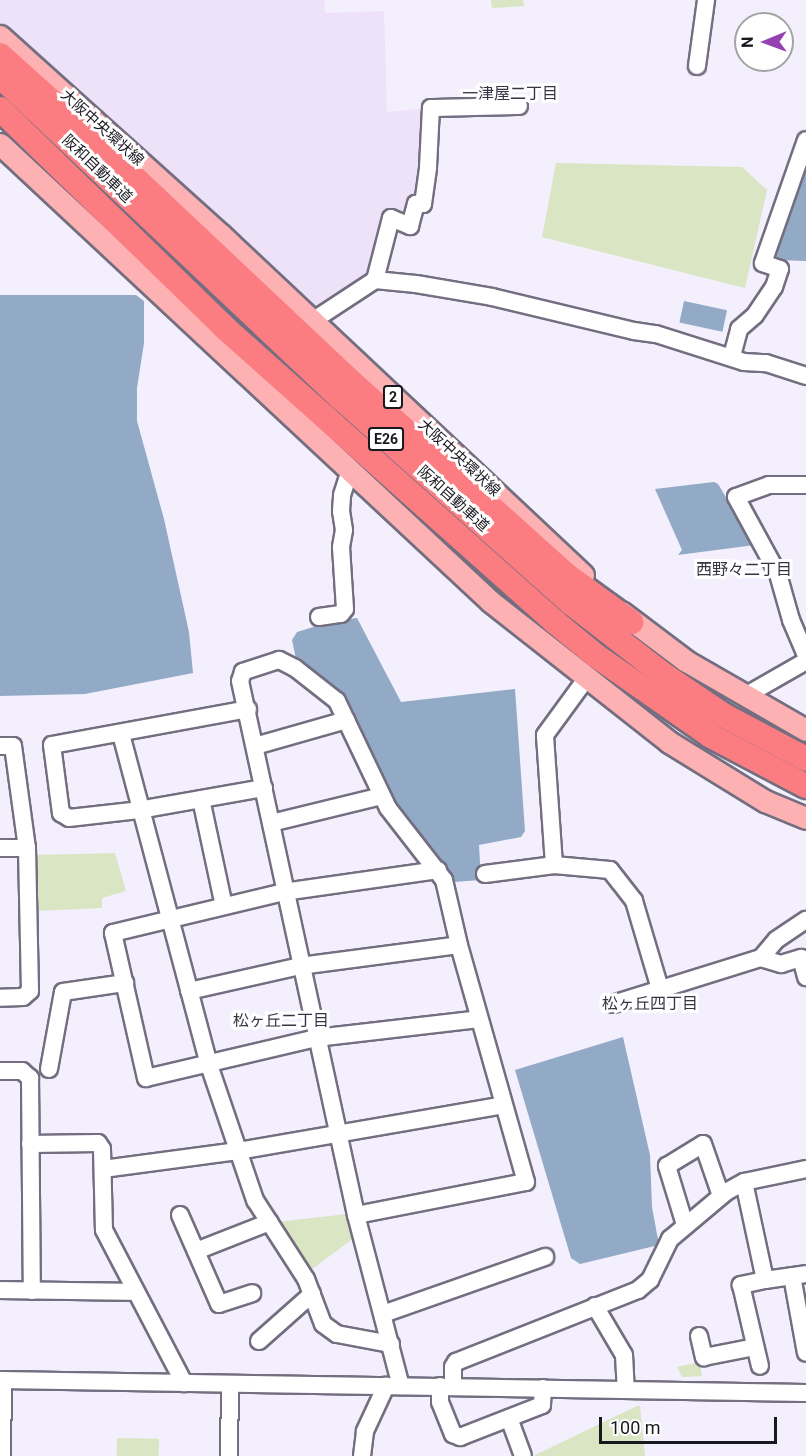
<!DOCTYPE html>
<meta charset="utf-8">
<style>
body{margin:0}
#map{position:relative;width:806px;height:1456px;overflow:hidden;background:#f3effc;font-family:Roboto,"Noto Sans JP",sans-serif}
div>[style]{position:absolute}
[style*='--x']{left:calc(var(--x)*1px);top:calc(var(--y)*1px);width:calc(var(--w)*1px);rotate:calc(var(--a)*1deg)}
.commercial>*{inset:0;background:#ede2f7}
.green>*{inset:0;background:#dae5c4;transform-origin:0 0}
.water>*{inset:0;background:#92aac6;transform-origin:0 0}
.roads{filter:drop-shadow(2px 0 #736e80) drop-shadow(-2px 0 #736e80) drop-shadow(0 2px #736e80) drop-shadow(0 -2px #736e80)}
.minor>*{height:16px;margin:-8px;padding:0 8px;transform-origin:8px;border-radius:8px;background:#fff}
.major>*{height:21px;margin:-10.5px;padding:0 10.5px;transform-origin:10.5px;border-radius:10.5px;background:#fdb1b3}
.highway>*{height:24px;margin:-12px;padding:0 12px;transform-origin:12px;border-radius:12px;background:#fb7d81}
span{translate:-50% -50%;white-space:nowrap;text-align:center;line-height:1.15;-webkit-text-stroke:6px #fff;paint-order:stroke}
.shield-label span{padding:2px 4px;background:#fff;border:2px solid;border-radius:4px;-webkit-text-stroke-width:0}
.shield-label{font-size:14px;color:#1a181f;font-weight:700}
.street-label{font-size:15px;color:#1a181f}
.neighbourhood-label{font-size:16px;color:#383343}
.north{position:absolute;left:734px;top:12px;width:60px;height:60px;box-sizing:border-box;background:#fff;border:2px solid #a3a3a5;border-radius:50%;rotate:269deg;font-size:16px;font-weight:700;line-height:24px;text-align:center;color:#1a181f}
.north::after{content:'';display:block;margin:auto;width:21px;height:27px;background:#9442b0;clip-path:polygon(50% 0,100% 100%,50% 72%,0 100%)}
.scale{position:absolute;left:599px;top:1417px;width:178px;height:27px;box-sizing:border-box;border:3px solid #1a181f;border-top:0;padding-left:8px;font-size:18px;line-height:21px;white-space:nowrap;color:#1a181f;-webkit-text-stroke:4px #fff;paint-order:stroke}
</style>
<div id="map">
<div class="commercial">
<div style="clip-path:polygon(0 0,324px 0,325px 13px,384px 11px,387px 112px,428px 108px,426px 165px,408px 224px,388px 216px,373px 279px,311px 321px,0 34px)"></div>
</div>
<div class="green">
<div style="clip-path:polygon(491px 0,523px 0,524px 6px,492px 8px)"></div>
<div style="clip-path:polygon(556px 163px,742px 167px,767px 190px,745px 288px,542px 237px)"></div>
<div style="clip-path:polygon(115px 853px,126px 891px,102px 898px,102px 908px,37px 911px,35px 855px)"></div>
<div style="clip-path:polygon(347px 1214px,354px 1238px,308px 1272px,277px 1222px)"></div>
<div style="clip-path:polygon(700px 1362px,702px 1376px,682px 1377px,677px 1367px)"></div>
<div style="clip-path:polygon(637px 1406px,640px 1406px,645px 1456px,533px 1456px)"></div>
<div style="left:117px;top:1438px;width:42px;height:18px;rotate:1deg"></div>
</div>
<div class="water">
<div style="clip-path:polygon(806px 156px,806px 261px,778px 260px,775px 252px)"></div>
<div style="clip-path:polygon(0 295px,136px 295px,144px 301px,144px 343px,137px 388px,137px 421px,164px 519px,189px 632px,193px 673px,85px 694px,0 696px)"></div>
<div style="left:684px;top:301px;width:44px;height:22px;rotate:12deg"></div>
<div style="clip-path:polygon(714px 482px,718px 484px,755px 545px,678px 555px,682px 550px,655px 489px)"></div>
<div style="clip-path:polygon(357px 618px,401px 702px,515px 689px,525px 831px,521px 837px,479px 845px,481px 880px,454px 882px,450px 872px,393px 803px,331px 687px,296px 659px,292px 640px,297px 632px,333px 621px)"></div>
<div style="clip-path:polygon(623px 1037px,650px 1155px,652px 1207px,659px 1245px,580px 1264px,571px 1258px,515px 1070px)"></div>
</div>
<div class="roads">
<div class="minor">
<div style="--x:697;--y:66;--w:67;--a:-82.2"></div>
<div style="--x:375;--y:280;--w:64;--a:-75.5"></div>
<div style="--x:391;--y:218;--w:21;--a:23"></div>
<div style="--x:410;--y:226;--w:23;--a:-75"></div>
<div style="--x:416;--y:204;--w:7;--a:0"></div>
<div style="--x:423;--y:204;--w:37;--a:-82"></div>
<div style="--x:428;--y:167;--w:59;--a:-87.1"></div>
<div style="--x:431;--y:108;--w:88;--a:-1.3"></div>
<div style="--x:311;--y:322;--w:77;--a:-33.3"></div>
<div style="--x:375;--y:280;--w:41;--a:5.6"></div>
<div style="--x:416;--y:284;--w:77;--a:9.7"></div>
<div style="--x:492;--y:297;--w:146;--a:13.5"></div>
<div style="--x:634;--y:331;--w:22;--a:8"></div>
<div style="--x:656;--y:334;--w:92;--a:17.7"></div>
<div style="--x:744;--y:362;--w:22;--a:3"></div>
<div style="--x:766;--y:363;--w:42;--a:18"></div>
<div style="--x:732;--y:356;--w:28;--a:-75"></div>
<div style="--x:739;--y:329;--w:21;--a:-41"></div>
<div style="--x:755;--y:315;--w:34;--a:-56"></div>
<div style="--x:774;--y:287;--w:19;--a:-72"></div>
<div style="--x:780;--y:269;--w:18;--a:-161"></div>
<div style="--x:763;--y:263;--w:130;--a:-70.7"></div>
<div style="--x:806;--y:485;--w:37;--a:180"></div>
<div style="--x:769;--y:485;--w:35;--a:160"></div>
<div style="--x:736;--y:497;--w:88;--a:61.4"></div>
<div style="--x:778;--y:574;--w:48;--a:74.2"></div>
<div style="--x:791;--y:620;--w:39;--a:67"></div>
<div style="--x:319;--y:617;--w:22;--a:-8"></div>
<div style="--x:341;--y:614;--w:6;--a:-51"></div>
<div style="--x:345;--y:609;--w:62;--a:-93.7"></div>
<div style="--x:341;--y:547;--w:17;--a:-80"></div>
<div style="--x:344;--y:530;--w:19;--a:-99"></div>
<div style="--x:341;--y:511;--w:16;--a:-86"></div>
<div style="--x:342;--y:495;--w:26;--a:-72"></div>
<div style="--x:745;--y:696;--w:70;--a:-29.8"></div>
<div style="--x:248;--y:709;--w:199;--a:169.6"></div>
<div style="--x:52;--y:745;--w:69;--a:82.5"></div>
<div style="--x:61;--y:813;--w:9;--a:32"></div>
<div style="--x:69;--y:818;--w:70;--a:-6.5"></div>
<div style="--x:139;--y:810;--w:127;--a:-10"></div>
<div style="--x:121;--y:734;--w:339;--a:75.1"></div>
<div style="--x:208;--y:1062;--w:146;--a:71.2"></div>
<div style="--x:255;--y:1200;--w:94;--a:57.2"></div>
<div style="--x:306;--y:1279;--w:48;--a:69.3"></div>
<div style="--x:323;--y:1324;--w:17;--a:36"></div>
<div style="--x:337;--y:1334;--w:55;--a:10.5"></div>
<div style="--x:0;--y:746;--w:13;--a:0"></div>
<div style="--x:13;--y:746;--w:103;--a:82.2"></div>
<div style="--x:255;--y:746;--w:95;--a:-15.9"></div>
<div style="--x:201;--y:799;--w:109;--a:77.9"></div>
<div style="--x:271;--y:823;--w:114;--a:-13.7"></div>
<div style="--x:0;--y:848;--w:27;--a:0"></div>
<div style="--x:27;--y:848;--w:143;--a:88.8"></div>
<div style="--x:30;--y:991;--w:9;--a:139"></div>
<div style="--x:23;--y:997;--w:23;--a:178"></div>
<div style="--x:554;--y:865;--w:130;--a:-94"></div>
<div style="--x:545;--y:735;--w:69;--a:-53.8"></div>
<div style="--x:438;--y:870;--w:156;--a:171.9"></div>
<div style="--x:284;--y:892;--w:176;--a:166.5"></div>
<div style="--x:113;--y:933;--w:149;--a:77.2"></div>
<div style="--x:146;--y:1078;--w:175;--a:-13.2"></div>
<div style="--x:316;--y:1038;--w:164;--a:-6.6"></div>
<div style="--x:485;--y:874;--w:70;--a:-7.4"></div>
<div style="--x:554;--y:865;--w:56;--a:5.1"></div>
<div style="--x:610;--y:870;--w:39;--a:52"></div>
<div style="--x:634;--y:901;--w:92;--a:73.5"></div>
<div style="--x:761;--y:958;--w:23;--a:-50"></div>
<div style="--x:776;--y:940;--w:36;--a:-34"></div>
<div style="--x:189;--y:991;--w:114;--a:-12.7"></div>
<div style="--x:300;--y:966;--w:160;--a:-7.5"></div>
<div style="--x:613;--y:1004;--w:155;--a:-17.3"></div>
<div style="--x:761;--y:958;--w:21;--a:17"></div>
<div style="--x:781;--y:964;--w:21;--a:-17"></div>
<div style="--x:801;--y:958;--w:20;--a:75"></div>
<div style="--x:49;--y:1069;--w:78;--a:-79.7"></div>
<div style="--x:63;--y:992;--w:63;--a:-8.3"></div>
<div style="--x:0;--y:1071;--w:22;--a:0"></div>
<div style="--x:22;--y:1071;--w:11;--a:41"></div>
<div style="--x:30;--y:1078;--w:213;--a:89.5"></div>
<div style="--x:30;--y:1144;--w:68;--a:-0.8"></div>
<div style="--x:98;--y:1143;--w:7;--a:56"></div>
<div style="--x:102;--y:1149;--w:81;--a:88.6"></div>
<div style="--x:104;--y:1230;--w:173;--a:62.4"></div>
<div style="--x:103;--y:1169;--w:136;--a:-7.6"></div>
<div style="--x:238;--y:1151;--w:269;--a:-9.8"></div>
<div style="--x:744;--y:1182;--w:100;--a:77.9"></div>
<div style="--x:765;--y:1280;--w:25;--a:168"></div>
<div style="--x:741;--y:1285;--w:83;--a:76.8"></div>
<div style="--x:180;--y:1215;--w:97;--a:66.3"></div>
<div style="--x:219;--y:1304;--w:35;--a:-18"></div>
<div style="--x:356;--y:1215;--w:173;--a:-11"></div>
<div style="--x:526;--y:1182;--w:246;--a:-105.8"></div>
<div style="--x:459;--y:945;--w:67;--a:-103"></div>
<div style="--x:444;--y:880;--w:91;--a:-127.9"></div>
<div style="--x:388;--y:808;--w:119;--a:-115.5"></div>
<div style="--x:337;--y:701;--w:53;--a:-141.8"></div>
<div style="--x:295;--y:668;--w:18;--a:-153"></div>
<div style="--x:279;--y:660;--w:38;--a:162"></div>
<div style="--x:243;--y:672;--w:9;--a:108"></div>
<div style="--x:240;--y:681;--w:546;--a:77.74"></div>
<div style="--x:356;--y:1215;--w:177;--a:75.3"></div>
<div style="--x:685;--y:1225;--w:62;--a:-107"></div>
<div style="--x:667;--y:1166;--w:42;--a:-31.4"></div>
<div style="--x:703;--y:1144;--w:55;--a:70.9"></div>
<div style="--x:196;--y:1251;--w:79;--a:-21.4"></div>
<div style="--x:792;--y:1276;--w:78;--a:79.7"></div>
<div style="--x:765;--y:1280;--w:41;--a:-8.3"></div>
<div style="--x:0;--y:1290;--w:135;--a:0.8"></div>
<div style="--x:595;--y:1306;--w:57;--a:59.4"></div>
<div style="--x:624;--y:1355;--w:34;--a:87"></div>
<div style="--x:383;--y:1314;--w:172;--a:-19.4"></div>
<div style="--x:699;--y:1336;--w:22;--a:77"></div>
<div style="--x:704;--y:1357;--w:52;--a:-11.1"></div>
<div style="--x:259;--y:1341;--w:71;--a:-41.6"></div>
<div style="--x:0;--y:1380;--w:806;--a:0.92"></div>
<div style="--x:440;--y:1386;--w:16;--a:90"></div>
<div style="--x:440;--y:1402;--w:35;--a:68"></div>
<div style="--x:453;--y:1434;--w:8;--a:23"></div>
<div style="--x:460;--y:1437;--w:88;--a:-21.3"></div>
<div style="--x:542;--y:1405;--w:17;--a:-87"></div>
<div style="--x:453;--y:1387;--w:20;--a:-90"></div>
<div style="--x:453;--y:1367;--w:6;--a:-59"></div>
<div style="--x:456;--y:1362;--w:196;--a:-21.6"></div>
<div style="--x:638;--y:1290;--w:16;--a:-40"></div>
<div style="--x:650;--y:1280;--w:46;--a:-64"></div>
<div style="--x:670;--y:1239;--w:73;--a:-40"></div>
<div style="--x:726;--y:1192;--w:21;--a:-29"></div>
<div style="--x:744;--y:1182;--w:63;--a:-11.8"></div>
<div style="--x:509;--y:1418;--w:40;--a:69.8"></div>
<div style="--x:2;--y:1456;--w:76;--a:-89.2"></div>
<div style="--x:229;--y:1456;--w:71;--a:-89.2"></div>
<div style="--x:362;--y:1456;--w:25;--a:-83"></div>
<div style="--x:365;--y:1431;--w:50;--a:-65"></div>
</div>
<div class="major">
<div style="--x:0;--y:36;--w:296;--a:42"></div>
<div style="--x:220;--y:234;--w:498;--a:43.2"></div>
<div style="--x:0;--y:144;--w:670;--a:43"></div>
<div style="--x:490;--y:601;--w:228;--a:38.2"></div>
<div style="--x:669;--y:742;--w:113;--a:31.6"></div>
<div style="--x:765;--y:801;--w:44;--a:22.5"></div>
<div style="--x:621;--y:612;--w:81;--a:37"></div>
<div style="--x:686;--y:661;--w:138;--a:29.9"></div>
</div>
<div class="highway">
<div style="--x:0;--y:55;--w:118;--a:41.9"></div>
<div style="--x:88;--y:134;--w:357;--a:43.3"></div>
<div style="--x:348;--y:379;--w:292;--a:41.9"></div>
<div style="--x:565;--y:574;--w:82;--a:36"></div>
<div style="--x:0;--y:76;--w:470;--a:43.4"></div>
<div style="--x:342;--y:399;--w:307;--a:41.7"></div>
<div style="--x:571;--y:603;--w:118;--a:37.7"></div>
<div style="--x:664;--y:675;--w:71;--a:34.1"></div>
<div style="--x:723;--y:715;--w:94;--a:27.9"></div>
<div style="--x:0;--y:109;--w:314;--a:44.2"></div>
<div style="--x:225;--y:328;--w:442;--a:41.7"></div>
<div style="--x:555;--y:622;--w:52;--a:39.5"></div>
<div style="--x:595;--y:655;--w:141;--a:34.9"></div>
<div style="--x:711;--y:736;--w:107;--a:27.8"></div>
</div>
</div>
<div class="shield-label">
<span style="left:393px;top:397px">2</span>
<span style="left:386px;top:439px">E26</span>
</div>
<div class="street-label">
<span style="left:102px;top:128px;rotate:42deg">大阪中央環状線</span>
<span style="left:97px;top:169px;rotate:44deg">阪和自動車道</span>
<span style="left:459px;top:458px;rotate:43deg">大阪中央環状線</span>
<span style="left:453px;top:499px;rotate:42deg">阪和自動車道</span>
</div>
<div class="neighbourhood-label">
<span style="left:510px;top:94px">一津屋二丁目</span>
<span style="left:744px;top:570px">西野々二丁目</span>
<span style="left:650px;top:1004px">松ヶ丘四丁目</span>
<span style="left:281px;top:1021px">松ヶ丘二丁目</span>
</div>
<div class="north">N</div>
<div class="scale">100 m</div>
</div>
